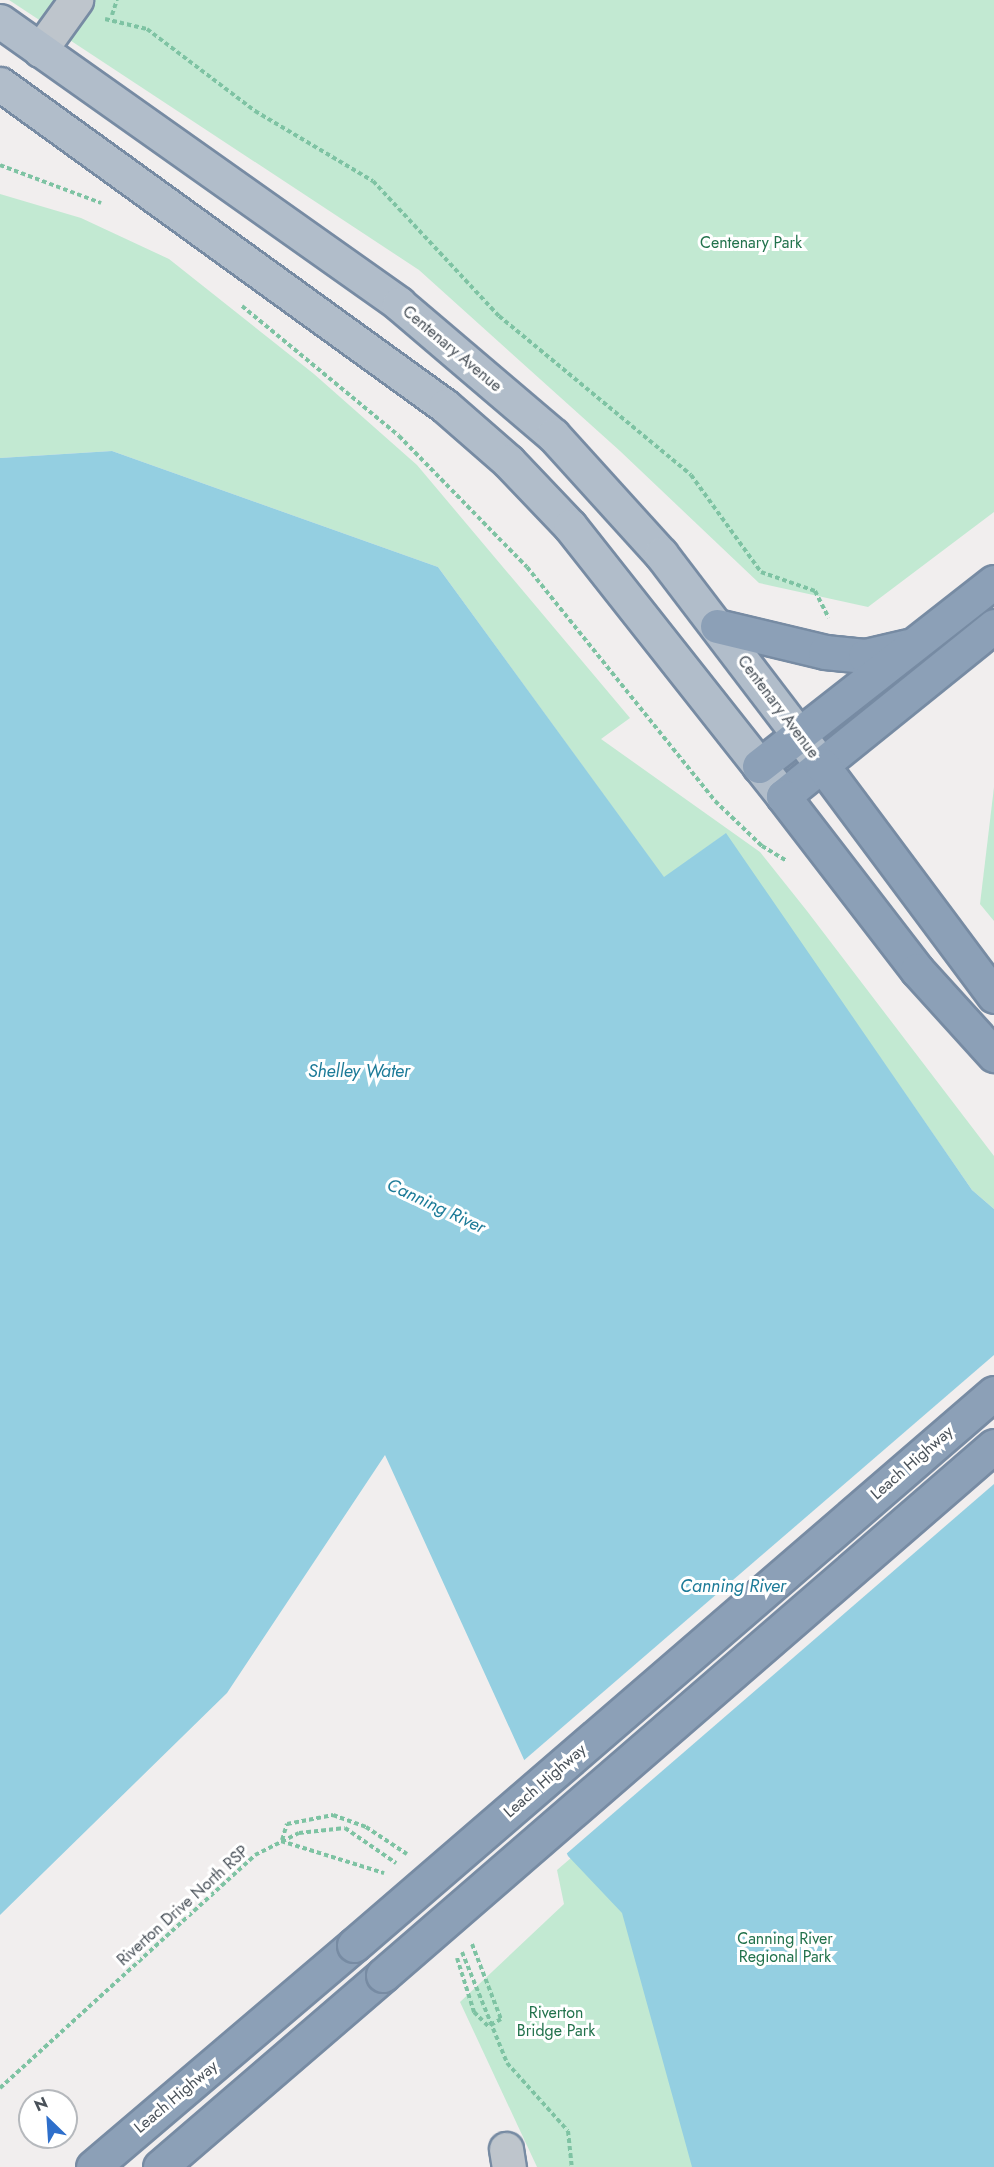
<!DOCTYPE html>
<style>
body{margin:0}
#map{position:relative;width:994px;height:2167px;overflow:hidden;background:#f1eeee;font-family:Jost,sans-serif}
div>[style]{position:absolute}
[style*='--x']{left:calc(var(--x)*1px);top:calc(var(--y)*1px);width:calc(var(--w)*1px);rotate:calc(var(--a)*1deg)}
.green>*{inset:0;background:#c2e9d2}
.water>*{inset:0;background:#94cfe1}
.pier>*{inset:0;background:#f1eeee}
.path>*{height:4px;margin-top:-2px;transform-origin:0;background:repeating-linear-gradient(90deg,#7ec3a3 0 4.5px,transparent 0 7.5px)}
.roads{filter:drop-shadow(2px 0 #778ba3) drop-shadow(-2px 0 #778ba3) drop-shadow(0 2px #778ba3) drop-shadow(0 -2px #778ba3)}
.minor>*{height:33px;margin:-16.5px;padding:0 16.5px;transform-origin:16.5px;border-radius:16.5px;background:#bec5cc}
.major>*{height:33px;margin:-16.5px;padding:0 16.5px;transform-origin:16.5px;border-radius:16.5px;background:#b1bdca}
.highway>*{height:33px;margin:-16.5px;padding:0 16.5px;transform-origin:16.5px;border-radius:16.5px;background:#8ca0b7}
.bridges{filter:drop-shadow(2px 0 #778ba3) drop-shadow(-2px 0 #778ba3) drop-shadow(0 2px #778ba3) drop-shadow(0 -2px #778ba3)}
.highway-bridge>*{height:33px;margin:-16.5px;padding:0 16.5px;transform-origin:16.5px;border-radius:16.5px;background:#8ca0b7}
span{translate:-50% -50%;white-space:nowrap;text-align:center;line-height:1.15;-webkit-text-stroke:6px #fff;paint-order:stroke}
.park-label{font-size:16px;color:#22724c}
.street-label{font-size:16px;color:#495159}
.water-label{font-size:18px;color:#1d7b98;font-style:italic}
.north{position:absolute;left:18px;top:2089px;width:60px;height:60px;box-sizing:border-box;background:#fff;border:2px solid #b6b9bd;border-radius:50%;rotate:335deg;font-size:16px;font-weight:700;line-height:24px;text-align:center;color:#495159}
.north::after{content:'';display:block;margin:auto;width:21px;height:27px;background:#2e6fcb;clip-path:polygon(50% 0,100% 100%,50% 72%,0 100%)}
</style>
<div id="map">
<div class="green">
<div style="clip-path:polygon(9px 0,994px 0,994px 512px,868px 607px,759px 583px,620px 451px,419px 270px)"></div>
<div style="clip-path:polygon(0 194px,81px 218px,169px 259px,314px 374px,417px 465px,630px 718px,601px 739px,760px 852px,807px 911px,994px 1156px,994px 1209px,972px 1190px,725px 834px,664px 878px,438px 567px,112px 451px,0 458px)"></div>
<div style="clip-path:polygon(994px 787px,994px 921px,980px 904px)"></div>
<div style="clip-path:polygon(994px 1494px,994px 2167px,537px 2167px,460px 2002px,564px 1904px,557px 1870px)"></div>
</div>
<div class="water">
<div style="clip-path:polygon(112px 451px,438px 567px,664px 877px,726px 833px,972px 1190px,994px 1209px,994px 2167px,692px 2167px,622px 1913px,568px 1856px,385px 1455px,227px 1693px,0 1915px,0 458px)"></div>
</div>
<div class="pier">
<div style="clip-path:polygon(994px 1355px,994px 1484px,565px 1855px,522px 1762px)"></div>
</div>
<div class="path">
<div style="--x:112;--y:15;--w:16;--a:-72"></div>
<div style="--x:105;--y:19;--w:43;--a:13.4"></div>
<div style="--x:147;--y:29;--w:136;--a:37.2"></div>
<div style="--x:255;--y:111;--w:137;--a:30.7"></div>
<div style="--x:373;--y:181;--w:185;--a:47"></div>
<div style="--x:499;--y:316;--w:249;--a:39.6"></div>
<div style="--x:691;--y:475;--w:120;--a:54.2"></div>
<div style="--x:761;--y:572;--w:57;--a:19.4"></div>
<div style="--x:815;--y:591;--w:30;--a:63"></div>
<div style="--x:0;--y:165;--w:108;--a:20.6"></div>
<div style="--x:242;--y:306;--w:204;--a:39.6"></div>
<div style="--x:399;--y:436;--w:183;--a:45.7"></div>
<div style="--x:527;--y:567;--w:300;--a:51.2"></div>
<div style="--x:715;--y:801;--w:65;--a:43.8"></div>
<div style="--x:762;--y:846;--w:29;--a:31"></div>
<div style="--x:282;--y:1840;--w:17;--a:-73"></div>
<div style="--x:287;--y:1824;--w:47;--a:-11.1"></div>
<div style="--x:333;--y:1815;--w:35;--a:20"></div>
<div style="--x:366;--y:1827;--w:49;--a:33.4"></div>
<div style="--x:281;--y:1841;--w:108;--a:17.3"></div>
<div style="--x:472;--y:1944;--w:80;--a:68.9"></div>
<div style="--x:501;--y:2019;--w:14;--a:150"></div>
<div style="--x:462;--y:1952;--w:120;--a:67.9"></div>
<div style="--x:507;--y:2063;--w:91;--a:48.1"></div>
<div style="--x:568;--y:2131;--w:36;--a:84"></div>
<div style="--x:457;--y:1958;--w:57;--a:72.5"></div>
<div style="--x:474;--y:2012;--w:20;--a:45"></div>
<div style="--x:0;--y:2088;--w:345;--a:-42.4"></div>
<div style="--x:255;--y:1855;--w:49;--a:-26.6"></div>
<div style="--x:299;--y:1833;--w:46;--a:-6.2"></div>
<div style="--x:345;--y:1828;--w:62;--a:34.5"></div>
</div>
<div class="roads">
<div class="minor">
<div style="--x:40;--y:50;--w:62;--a:-54.2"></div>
<div style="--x:506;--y:2149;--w:18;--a:81"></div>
</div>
<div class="major">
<div style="--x:0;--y:21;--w:489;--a:35.3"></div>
<div style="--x:399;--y:304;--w:202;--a:40.4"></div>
<div style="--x:553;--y:435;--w:161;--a:47.8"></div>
<div style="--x:661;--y:554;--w:265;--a:52.7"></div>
<div style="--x:0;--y:84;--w:549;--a:35.89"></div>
<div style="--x:445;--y:406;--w:84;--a:41.1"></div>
<div style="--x:508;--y:461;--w:90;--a:46.4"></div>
<div style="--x:570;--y:526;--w:344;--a:51.7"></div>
</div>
<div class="highway">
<div style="--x:717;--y:626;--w:111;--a:13.5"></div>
<div style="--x:825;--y:652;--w:40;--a:5.7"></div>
<div style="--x:865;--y:656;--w:44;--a:-13.1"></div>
<div style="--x:994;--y:626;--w:271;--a:141.1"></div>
<div style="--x:783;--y:796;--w:220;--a:52.4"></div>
<div style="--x:917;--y:970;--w:115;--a:47.8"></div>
<div style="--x:822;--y:765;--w:288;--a:53.3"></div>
<div style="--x:759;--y:766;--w:298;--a:-38.1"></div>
<div style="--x:93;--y:2167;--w:343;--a:-40.4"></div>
<div style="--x:160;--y:2167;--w:294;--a:-40.7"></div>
</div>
</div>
<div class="bridges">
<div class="highway-bridge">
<div style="--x:354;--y:1945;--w:845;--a:-40.78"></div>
<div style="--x:383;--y:1975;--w:808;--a:-40.89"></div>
</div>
</div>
<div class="park-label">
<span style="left:751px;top:243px">Centenary Park</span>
<span style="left:785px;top:1948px">Canning River<br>Regional Park</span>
<span style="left:556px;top:2022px">Riverton<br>Bridge Park</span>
</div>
<div class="street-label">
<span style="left:452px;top:349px;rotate:40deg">Centenary Avenue</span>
<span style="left:778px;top:707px;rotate:53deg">Centenary Avenue</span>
<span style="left:912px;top:1463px;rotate:-41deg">Leach Highway</span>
<span style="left:545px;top:1781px;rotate:-41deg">Leach Highway</span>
<span style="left:183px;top:1906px;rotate:-42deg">Riverton Drive North RSP</span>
<span style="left:176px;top:2097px;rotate:-40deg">Leach Highway</span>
</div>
<div class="water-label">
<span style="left:359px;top:1071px">Shelley Water</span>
<span style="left:436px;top:1206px;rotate:25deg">Canning River</span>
<span style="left:733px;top:1586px">Canning River</span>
</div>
<div class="north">N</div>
</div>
